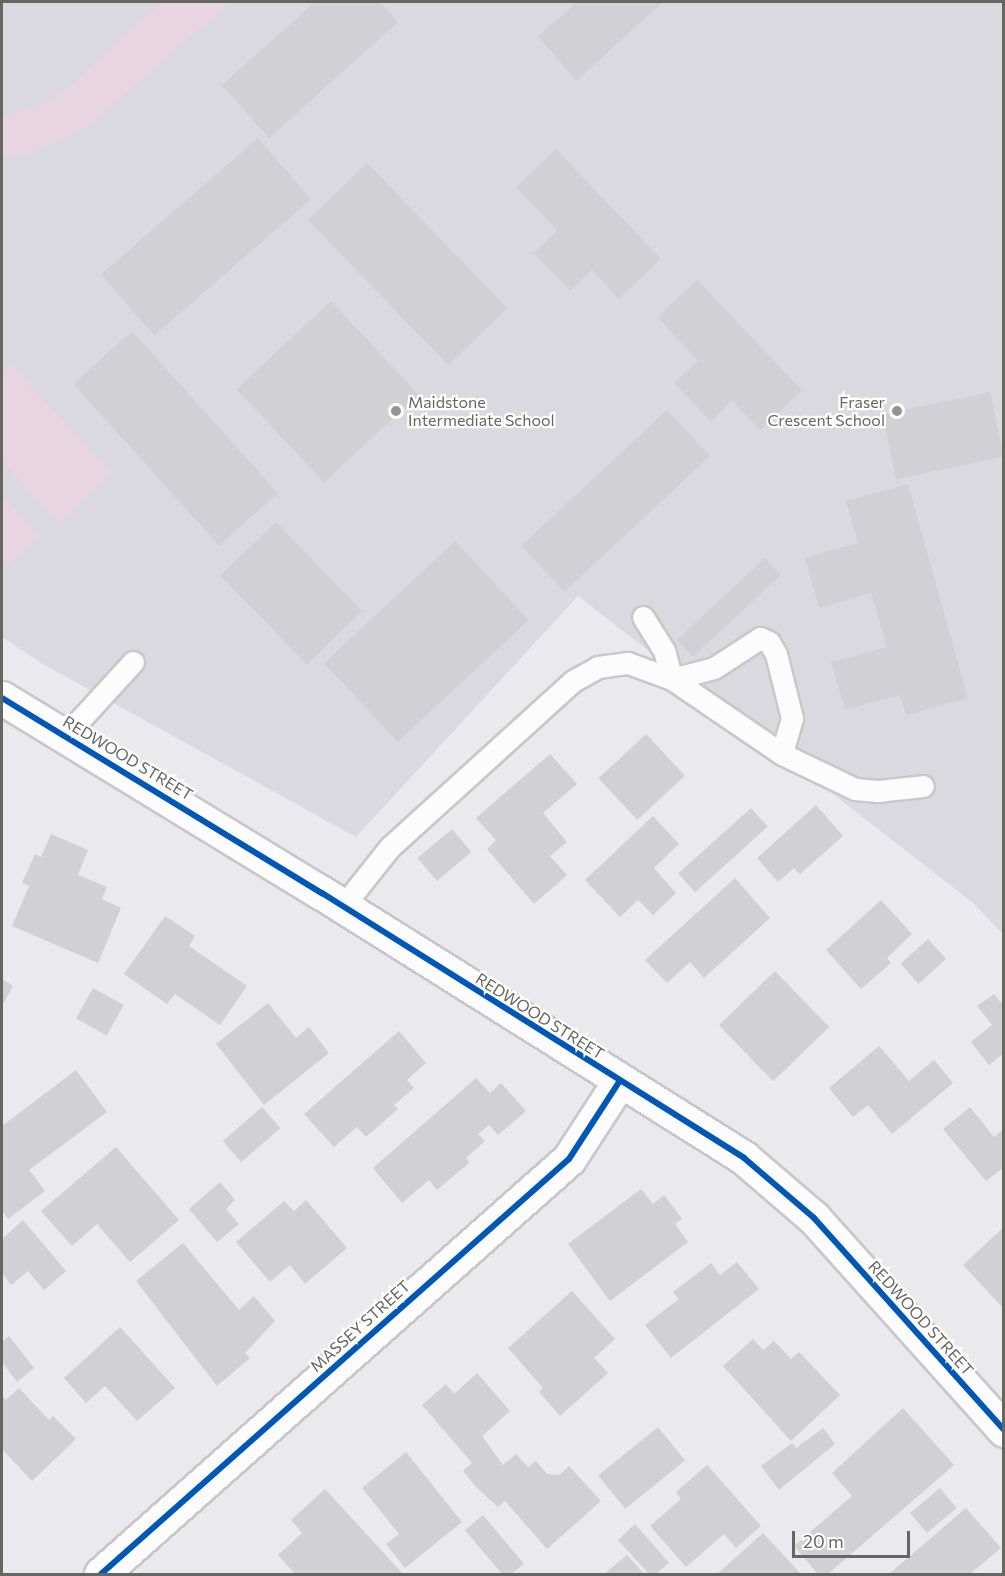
<!DOCTYPE html>
<style>
body{margin:0}
#map{position:relative;width:1005px;height:1576px;overflow:hidden;background:#eae9ee;font-family:Commissioner,sans-serif}
div>[style]{position:absolute}
[style*='--x']{left:calc(var(--x)*1px);top:calc(var(--y)*1px);width:calc(var(--w)*1px);rotate:calc(var(--a)*1deg)}
.education>*{inset:0;background:#dbd9e0}
.green>*{inset:0;background:#e8d5e0}
.building>*{inset:0;background:#d1d0d4;transform-origin:0 0}
.roads{filter:drop-shadow(2px 0 #c8c8c8) drop-shadow(-2px 0 #c8c8c8) drop-shadow(0 2px #c8c8c8) drop-shadow(0 -2px #c8c8c8)}
.lane>*{height:21px;margin:-10.5px;padding:0 10.5px;transform-origin:10.5px;border-radius:10.5px;background:#fcfcfc}
.street>*{height:33px;margin:-16.5px;padding:0 16.5px;transform-origin:16.5px;border-radius:16.5px;background:#fcfcfc}
.cycleway>*{height:6px;margin:-3px;padding:0 3px;transform-origin:3px;border-radius:3px;background:#0057b8}
.dots>*{width:16px;height:16px;translate:-50% -50%;box-sizing:border-box;border:3px solid #fff;border-radius:50%}
span{translate:-50% -50%;white-space:nowrap;text-align:center;line-height:1.15;-webkit-text-stroke:4.5px #fff;paint-order:stroke}
.poi-label{font-size:16px;color:#66675e}
.left{translate:0 -50%;text-align:left}
.right{translate:-100% -50%;text-align:right}
.street-label{font-size:16px;color:#66675e}
.frame{position:absolute;inset:0;border:3px solid #66675e;pointer-events:none}
.scale{position:absolute;left:792px;top:1531px;width:118px;height:27px;box-sizing:border-box;border:3px solid #66675e;border-top:0;padding-left:8px;font-size:18px;line-height:21px;white-space:nowrap;color:#66675e;-webkit-text-stroke:4px #fff;paint-order:stroke}
</style>
<div id="map">
<div class="education">
<div style="clip-path:polygon(2px 2px,1003px 2px,1003px 934px,972px 902px,578px 596px,356px 837px,41px 663px,2px 637px)"></div>
</div>
<div class="green">
<div style="clip-path:polygon(163px 2px,230px 2px,88px 126px,34px 152px,2px 158px,2px 116px,40px 106px,62px 93px)"></div>
<div style="clip-path:polygon(11px 365px,111px 473px,59px 522px,2px 461px,2px 374px)"></div>
<div style="clip-path:polygon(2px 495px,39px 535px,2px 570px)"></div>
</div>
<div class="building">
<div style="clip-path:polygon(315px 2px,380px 2px,398px 22px,269px 138px,222px 85px)"></div>
<div style="clip-path:polygon(577px 2px,663px 2px,576px 81px,538px 36px)"></div>
<div style="left:258px;top:138px;width:81px;height:208px;rotate:49deg"></div>
<div style="clip-path:polygon(556px 149px,661px 259px,619px 299px,592px 270px,570px 291px,534px 253px,557px 230px,516px 187px)"></div>
<div style="left:367px;top:163px;width:202px;height:82px;rotate:46deg"></div>
<div style="clip-path:polygon(697px 280px,802px 390px,760px 430px,732px 401px,711px 422px,674px 383px,698px 361px,657px 317px)"></div>
<div style="left:331px;top:301px;width:128px;height:129px;rotate:47deg"></div>
<div style="left:132px;top:331px;width:218px;height:79px;rotate:48deg"></div>
<div style="left:990px;top:392px;width:66px;height:110px;rotate:78deg"></div>
<div style="left:667px;top:410px;width:63px;height:199px;rotate:47deg"></div>
<div style="clip-path:polygon(908px 484px,968px 698px,906px 715px,900px 695px,845px 710px,831px 662px,887px 647px,871px 593px,819px 608px,805px 558px,858px 543px,846px 501px)"></div>
<div style="left:276px;top:522px;width:124px;height:77px;rotate:46deg"></div>
<div style="left:455px;top:541px;width:108px;height:179px;rotate:47deg"></div>
<div style="left:765px;top:558px;width:23px;height:120px;rotate:47deg"></div>
<div style="left:646px;top:734px;width:57px;height:65px;rotate:47deg"></div>
<div style="clip-path:polygon(550px 754px,577px 784px,543px 813px,567px 842px,550px 856px,567px 875px,534px 904px,487px 849px,496px 840px,476px 818px)"></div>
<div style="clip-path:polygon(816px 805px,843px 836px,800px 874px,794px 868px,778px 882px,757px 858px)"></div>
<div style="left:751px;top:808px;width:25px;height:98px;rotate:48deg"></div>
<div style="clip-path:polygon(653px 816px,679px 844px,654px 868px,676px 893px,653px 915px,638px 900px,620px 917px,585px 880px)"></div>
<div style="left:452px;top:829px;width:30px;height:45px;rotate:50deg"></div>
<div style="clip-path:polygon(51px 834px,88px 850px,78px 875px,107px 887px,102px 899px,121px 908px,98px 963px,12px 926px,29px 886px,22px 883px,35px 854px,41px 857px)"></div>
<div style="clip-path:polygon(735px 878px,770px 918px,704px 978px,690px 962px,667px 983px,645px 960px)"></div>
<div style="clip-path:polygon(881px 900px,912px 934px,887px 958px,891px 963px,861px 989px,826px 950px)"></div>
<div style="clip-path:polygon(165px 916px,195px 936px,189px 946px,247px 986px,220px 1025px,175px 994px,167px 1004px,124px 974px)"></div>
<div style="left:928px;top:939px;width:27px;height:37px;rotate:48deg"></div>
<div style="left:775px;top:971px;width:78px;height:78px;rotate:46deg"></div>
<div style="clip-path:polygon(2px 979px,13px 986px,2px 1006px)"></div>
<div style="left:93px;top:988px;width:35px;height:35px;rotate:29deg"></div>
<div style="clip-path:polygon(994px 994px,1004px 1006px,1004px 1053px,989px 1065px,971px 1042px,992px 1025px,977px 1006px)"></div>
<div style="clip-path:polygon(268px 1003px,296px 1038px,309px 1027px,329px 1053px,264px 1105px,216px 1044px)"></div>
<div style="clip-path:polygon(399px 1031px,426px 1063px,407px 1080px,414px 1088px,394px 1105px,398px 1109px,366px 1137px,357px 1127px,334px 1147px,304px 1114px)"></div>
<div style="clip-path:polygon(879px 1046px,909px 1081px,934px 1060px,953px 1083px,892px 1134px,868px 1105px,853px 1117px,829px 1088px)"></div>
<div style="clip-path:polygon(76px 1070px,107px 1112px,29px 1170px,45px 1191px,8px 1219px,2px 1210px,2px 1126px)"></div>
<div style="clip-path:polygon(476px 1078px,490px 1093px,501px 1083px,526px 1111px,498px 1135px,489px 1125px,478px 1134px,485px 1141px,466px 1158px,469px 1163px,437px 1190px,429px 1180px,402px 1203px,373px 1168px)"></div>
<div style="left:262px;top:1107px;width:28px;height:52px;rotate:49deg"></div>
<div style="clip-path:polygon(970px 1107px,994px 1137px,1004px 1129px,1004px 1167px,986px 1181px,943px 1129px)"></div>
<div style="clip-path:polygon(116px 1147px,179px 1220px,130px 1262px,97px 1224px,72px 1246px,41px 1211px)"></div>
<div style="clip-path:polygon(220px 1182px,235px 1200px,226px 1209px,239px 1224px,217px 1242px,189px 1209px)"></div>
<div style="clip-path:polygon(641px 1189px,653px 1204px,664px 1195px,682px 1219px,675px 1224px,688px 1242px,610px 1301px,568px 1244px)"></div>
<div style="clip-path:polygon(306px 1200px,347px 1248px,305px 1284px,290px 1265px,270px 1282px,236px 1242px,284px 1201px,294px 1211px)"></div>
<div style="clip-path:polygon(23px 1220px,66px 1271px,44px 1290px,28px 1271px,11px 1285px,2px 1273px,2px 1239px)"></div>
<div style="clip-path:polygon(1004px 1227px,1004px 1309px,963px 1265px)"></div>
<div style="clip-path:polygon(183px 1243px,239px 1310px,254px 1296px,275px 1321px,245px 1353px,250px 1358px,217px 1386px,136px 1281px)"></div>
<div style="clip-path:polygon(737px 1262px,759px 1289px,671px 1358px,645px 1325px,679px 1299px,673px 1292px,711px 1263px,720px 1275px)"></div>
<div style="clip-path:polygon(572px 1291px,615px 1339px,594px 1358px,608px 1373px,560px 1416px,539px 1392px,543px 1388px,508px 1348px)"></div>
<div style="clip-path:polygon(120px 1327px,175px 1388px,137px 1421px,105px 1386px,86px 1403px,64px 1378px)"></div>
<div style="clip-path:polygon(9px 1336px,34px 1368px,17px 1382px,2px 1362px,2px 1342px)"></div>
<div style="clip-path:polygon(753px 1339px,763px 1350px,774px 1341px,791px 1359px,799px 1352px,840px 1395px,791px 1441px,723px 1366px)"></div>
<div style="clip-path:polygon(477px 1373px,510px 1411px,482px 1436px,503px 1465px,516px 1454px,528px 1467px,536px 1461px,547px 1474px,559px 1475px,569px 1466px,601px 1501px,547px 1549px,505px 1501px,498px 1507px,477px 1488px,463px 1471px,472px 1463px,422px 1405px,446px 1384px,454px 1394px)"></div>
<div style="clip-path:polygon(19px 1388px,49px 1420px,53px 1416px,76px 1439px,32px 1481px,2px 1449px,2px 1396px,6px 1400px)"></div>
<div style="clip-path:polygon(903px 1408px,954px 1465px,828px 1574px,818px 1574px,794px 1546px,852px 1496px,832px 1473px)"></div>
<div style="left:658px;top:1427px;width:43px;height:77px;rotate:51deg"></div>
<div style="clip-path:polygon(823px 1428px,835px 1444px,779px 1490px,761px 1466px,792px 1443px,796px 1448px)"></div>
<div style="clip-path:polygon(406px 1452px,462px 1522px,405px 1568px,386px 1544px,399px 1534px,362px 1488px)"></div>
<div style="clip-path:polygon(707px 1465px,761px 1526px,736px 1548px,724px 1534px,686px 1567px,650px 1526px,681px 1499px,676px 1492px)"></div>
<div style="left:940px;top:1488px;width:26px;height:39px;rotate:50deg"></div>
<div style="clip-path:polygon(325px 1489px,403px 1574px,295px 1574px,278px 1555px,302px 1533px,291px 1520px)"></div>
<div style="clip-path:polygon(966px 1508px,1001px 1548px,970px 1574px,889px 1574px)"></div>
<div style="clip-path:polygon(483px 1515px,524px 1564px,511px 1574px,502px 1574px,465px 1530px)"></div>
<div style="clip-path:polygon(635px 1524px,669px 1563px,656px 1574px,649px 1574px,618px 1540px)"></div>
<div style="clip-path:polygon(763px 1533px,801px 1574px,717px 1574px)"></div>
<div style="clip-path:polygon(627px 1555px,644px 1574px,604px 1574px)"></div>
</div>
<div class="roads">
<div class="lane">
<div style="--x:643;--y:617;--w:39;--a:58"></div>
<div style="--x:664;--y:650;--w:30;--a:75"></div>
<div style="--x:672;--y:679;--w:43;--a:-14.7"></div>
<div style="--x:714;--y:668;--w:55;--a:-33.1"></div>
<div style="--x:760;--y:638;--w:10;--a:24"></div>
<div style="--x:769;--y:642;--w:14;--a:60"></div>
<div style="--x:776;--y:654;--w:66;--a:76"></div>
<div style="--x:792;--y:718;--w:37;--a:106"></div>
<div style="--x:66;--y:735;--w:99;--a:-47.5"></div>
<div style="--x:343;--y:906;--w:75;--a:-51.5"></div>
<div style="--x:390;--y:847;--w:247;--a:-42.2"></div>
<div style="--x:573;--y:681;--w:29;--a:-29"></div>
<div style="--x:598;--y:667;--w:30;--a:-8"></div>
<div style="--x:628;--y:663;--w:47;--a:20"></div>
<div style="--x:672;--y:679;--w:133;--a:34.3"></div>
<div style="--x:782;--y:754;--w:81;--a:25.6"></div>
<div style="--x:855;--y:789;--w:23;--a:5"></div>
<div style="--x:878;--y:791;--w:45;--a:-6.3"></div>
</div>
<div class="street">
<div style="--x:2;--y:698;--w:375;--a:31.4"></div>
<div style="--x:322;--y:893;--w:498;--a:32.1"></div>
<div style="--x:744;--y:1158;--w:92;--a:40.6"></div>
<div style="--x:814;--y:1218;--w:285;--a:48.1"></div>
<div style="--x:101;--y:1574;--w:625;--a:-41.57"></div>
<div style="--x:569;--y:1159;--w:92;--a:-57"></div>
</div>
</div>
<div class="cycleway">
<div style="--x:2;--y:698;--w:375;--a:31.4"></div>
<div style="--x:322;--y:893;--w:498;--a:32.1"></div>
<div style="--x:744;--y:1158;--w:92;--a:40.6"></div>
<div style="--x:814;--y:1218;--w:285;--a:48.1"></div>
<div style="--x:101;--y:1574;--w:625;--a:-41.57"></div>
<div style="--x:569;--y:1159;--w:92;--a:-57"></div>
</div>
<div class="dots">
<div style="left:396px;top:411px;background:#949490"></div>
<div style="left:897px;top:411px;background:#949490"></div>
</div>
<div class="poi-label">
<span class="left" style="left:408px;top:411px">Maidstone<br>Intermediate School</span>
<span class="right" style="left:885px;top:411px">Fraser<br>Crescent School</span>
</div>
<div class="street-label">
<span style="left:128px;top:758px;rotate:31deg">REDWOOD STREET</span>
<span style="left:540px;top:1016px;rotate:32deg">REDWOOD STREET</span>
<span style="left:921px;top:1318px;rotate:48deg">REDWOOD STREET</span>
<span style="left:360px;top:1326px;rotate:-42deg">MASSEY STREET</span>
</div>
<div class="frame"></div>
<div class="scale">20 m</div>
</div>
